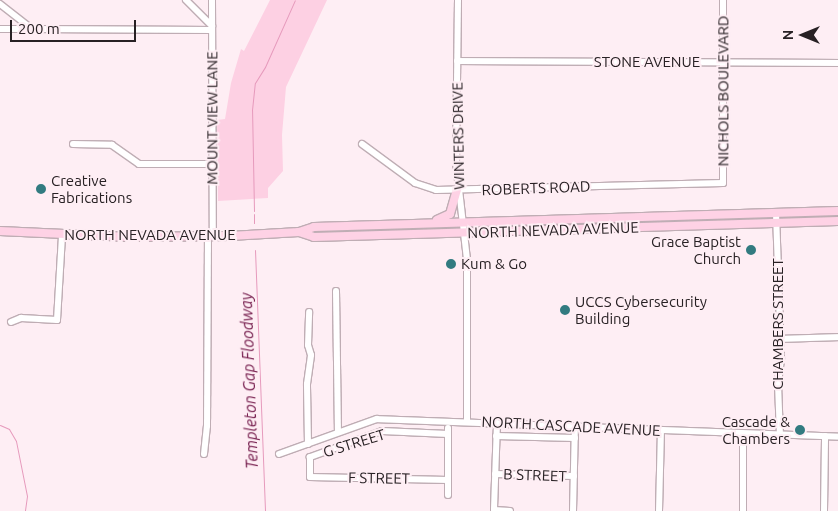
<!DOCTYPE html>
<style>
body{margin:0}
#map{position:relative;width:838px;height:511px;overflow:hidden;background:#feeef4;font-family:Ubuntu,sans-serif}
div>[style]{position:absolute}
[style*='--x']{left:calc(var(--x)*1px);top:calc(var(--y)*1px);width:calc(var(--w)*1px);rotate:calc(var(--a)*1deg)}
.green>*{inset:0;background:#fdd0e3}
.stream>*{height:1px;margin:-0.5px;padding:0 0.5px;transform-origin:0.5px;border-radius:0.5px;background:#e69abc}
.roads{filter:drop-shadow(1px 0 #bfadb4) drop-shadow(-1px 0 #bfadb4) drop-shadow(0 1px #bfadb4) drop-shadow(0 -1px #bfadb4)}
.minor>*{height:6px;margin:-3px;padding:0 3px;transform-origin:3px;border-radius:3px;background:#fff}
.major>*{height:8px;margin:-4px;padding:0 4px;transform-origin:4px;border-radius:4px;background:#fed2e5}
.dots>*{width:14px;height:14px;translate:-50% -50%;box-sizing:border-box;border:2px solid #feeef4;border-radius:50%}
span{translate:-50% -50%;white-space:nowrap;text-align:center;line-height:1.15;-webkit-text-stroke:4px #feeef4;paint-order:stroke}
.street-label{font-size:15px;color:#282124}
.poi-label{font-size:15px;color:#282124}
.left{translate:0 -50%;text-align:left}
.right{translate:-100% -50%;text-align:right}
.water-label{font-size:16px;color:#782150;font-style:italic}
.north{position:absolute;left:778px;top:10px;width:50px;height:50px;-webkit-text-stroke:4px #feeef4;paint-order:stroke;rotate:270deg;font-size:14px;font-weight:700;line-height:20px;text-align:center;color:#282124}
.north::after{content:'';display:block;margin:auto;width:18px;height:22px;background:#282124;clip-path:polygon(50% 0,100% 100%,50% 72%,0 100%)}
.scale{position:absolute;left:10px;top:20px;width:126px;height:22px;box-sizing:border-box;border:2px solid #282124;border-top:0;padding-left:6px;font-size:15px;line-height:18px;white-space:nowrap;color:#282124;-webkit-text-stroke:4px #feeef4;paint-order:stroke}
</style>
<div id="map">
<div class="green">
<div style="clip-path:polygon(270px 0,327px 0,286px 87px,282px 135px,283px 171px,268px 188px,268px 198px,218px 201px,217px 120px,225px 119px,231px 83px,241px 49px,244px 51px)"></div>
<div style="clip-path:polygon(838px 213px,838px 219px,790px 218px,793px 216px)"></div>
<div style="clip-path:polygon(768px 216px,768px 220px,699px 223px,698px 221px)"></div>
<div style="clip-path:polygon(623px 219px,685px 219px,686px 221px,597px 224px)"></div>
<div style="clip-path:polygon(569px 223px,566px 227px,490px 228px,567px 222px)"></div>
</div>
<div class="stream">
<div style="--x:254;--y:211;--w:101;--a:-91.1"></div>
<div style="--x:252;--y:110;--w:27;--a:-84"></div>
<div style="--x:255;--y:83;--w:19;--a:-58"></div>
<div style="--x:265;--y:67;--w:73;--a:-65.9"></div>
<div style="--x:254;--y:214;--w:9;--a:90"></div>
<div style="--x:255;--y:250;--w:261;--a:87.8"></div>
<div style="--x:0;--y:425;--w:10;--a:24"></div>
<div style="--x:9;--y:429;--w:14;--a:60"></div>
<div style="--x:16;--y:441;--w:56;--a:78.7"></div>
<div style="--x:27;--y:496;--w:15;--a:98"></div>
</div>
<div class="roads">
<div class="minor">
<div style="--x:186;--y:0;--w:37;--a:45"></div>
<div style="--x:212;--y:0;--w:236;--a:89.8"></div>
<div style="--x:458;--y:0;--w:163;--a:90.7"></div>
<div style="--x:456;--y:163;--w:97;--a:83.5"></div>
<div style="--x:467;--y:259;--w:163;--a:90"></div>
<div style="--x:0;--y:4;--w:41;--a:38"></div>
<div style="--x:32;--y:29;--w:180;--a:0.3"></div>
<div style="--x:0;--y:29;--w:32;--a:0"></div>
<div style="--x:457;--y:61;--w:381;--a:0.3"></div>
<div style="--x:73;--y:144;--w:39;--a:1"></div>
<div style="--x:112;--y:145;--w:33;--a:35"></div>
<div style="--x:139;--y:164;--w:73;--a:0"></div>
<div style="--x:362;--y:144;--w:66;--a:36.3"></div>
<div style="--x:415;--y:183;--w:22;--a:18"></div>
<div style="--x:436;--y:190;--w:287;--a:-1.4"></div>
<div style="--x:723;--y:183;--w:183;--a:-90"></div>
<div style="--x:776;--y:213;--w:146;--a:88"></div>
<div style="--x:781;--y:359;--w:25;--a:97"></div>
<div style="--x:778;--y:384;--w:51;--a:87.8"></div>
<div style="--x:336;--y:291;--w:141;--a:89.2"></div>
<div style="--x:11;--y:322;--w:11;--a:-22"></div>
<div style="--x:21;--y:318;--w:36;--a:3"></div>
<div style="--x:57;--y:320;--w:85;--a:-86.6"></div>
<div style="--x:781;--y:339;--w:57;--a:-2"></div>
<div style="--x:497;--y:423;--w:87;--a:92"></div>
<div style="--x:494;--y:510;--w:16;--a:4"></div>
<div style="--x:448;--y:428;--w:67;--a:90"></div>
<div style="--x:448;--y:434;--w:66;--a:-177.4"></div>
<div style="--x:382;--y:431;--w:77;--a:160.1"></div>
<div style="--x:310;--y:457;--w:20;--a:90"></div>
<div style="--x:310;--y:477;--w:138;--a:1.2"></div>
<div style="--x:496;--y:436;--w:79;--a:1.5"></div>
<div style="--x:308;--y:444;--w:60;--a:-91"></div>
<div style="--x:307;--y:384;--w:29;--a:-82"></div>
<div style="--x:311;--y:355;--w:10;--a:-107"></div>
<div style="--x:308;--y:345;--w:33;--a:-88"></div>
<div style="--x:204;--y:454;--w:28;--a:-84"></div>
<div style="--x:207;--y:426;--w:190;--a:-89.7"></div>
<div style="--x:279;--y:454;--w:104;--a:-19.7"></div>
<div style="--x:377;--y:419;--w:461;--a:2.2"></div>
<div style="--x:495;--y:474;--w:79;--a:1.5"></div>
<div style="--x:573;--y:511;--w:85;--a:-88.7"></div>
<div style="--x:659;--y:511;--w:80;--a:-88.6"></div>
<div style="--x:743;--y:511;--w:77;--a:-90"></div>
<div style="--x:824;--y:511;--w:75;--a:-89.2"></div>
</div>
<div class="major">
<div style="--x:437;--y:220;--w:14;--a:-25"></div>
<div style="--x:450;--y:214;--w:25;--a:-74"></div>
<div style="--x:0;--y:231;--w:129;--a:2.7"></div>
<div style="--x:129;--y:237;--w:101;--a:-0.6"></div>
<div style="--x:230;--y:236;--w:69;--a:-3.3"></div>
<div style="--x:299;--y:232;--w:16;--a:-18"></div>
<div style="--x:314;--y:227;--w:524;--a:-1.75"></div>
<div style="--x:299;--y:232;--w:16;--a:18"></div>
<div style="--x:314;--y:237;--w:524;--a:-1.75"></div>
</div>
</div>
<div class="dots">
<div style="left:41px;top:189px;background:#327b80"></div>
<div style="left:751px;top:250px;background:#327b80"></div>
<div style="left:451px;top:264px;background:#327b80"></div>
<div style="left:565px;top:310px;background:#327b80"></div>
<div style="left:800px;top:430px;background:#327b80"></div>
</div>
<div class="street-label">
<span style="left:647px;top:62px">STONE AVENUE</span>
<span style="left:723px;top:91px;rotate:-90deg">NICHOLS BOULEVARD</span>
<span style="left:212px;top:118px;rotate:-90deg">MOUNT VIEW LANE</span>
<span style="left:458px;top:136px;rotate:-91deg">WINTERS DRIVE</span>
<span style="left:536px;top:188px;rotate:-2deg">ROBERTS ROAD</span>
<span style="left:553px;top:230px;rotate:-2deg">NORTH NEVADA AVENUE</span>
<span style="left:150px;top:235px">NORTH NEVADA AVENUE</span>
<span style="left:778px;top:324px;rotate:-90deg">CHAMBERS STREET</span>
<span style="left:571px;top:426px;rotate:3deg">NORTH CASCADE AVENUE</span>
<span style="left:354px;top:443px;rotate:-17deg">G STREET</span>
<span style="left:535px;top:475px;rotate:2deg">B STREET</span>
<span style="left:379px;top:478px;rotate:1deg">F STREET</span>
</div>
<div class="poi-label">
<span class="left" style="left:51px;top:189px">Creative<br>Fabrications</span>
<span class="right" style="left:741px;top:250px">Grace Baptist<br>Church</span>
<span class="left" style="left:461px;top:264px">Kum &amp; Go</span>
<span class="left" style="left:575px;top:310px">UCCS Cybersecurity<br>Building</span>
<span class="right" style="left:790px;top:430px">Cascade &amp;<br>Chambers</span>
</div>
<div class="water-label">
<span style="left:249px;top:381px;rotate:-92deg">Templeton Gap Floodway</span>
</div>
<div class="north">N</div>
<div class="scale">200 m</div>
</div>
